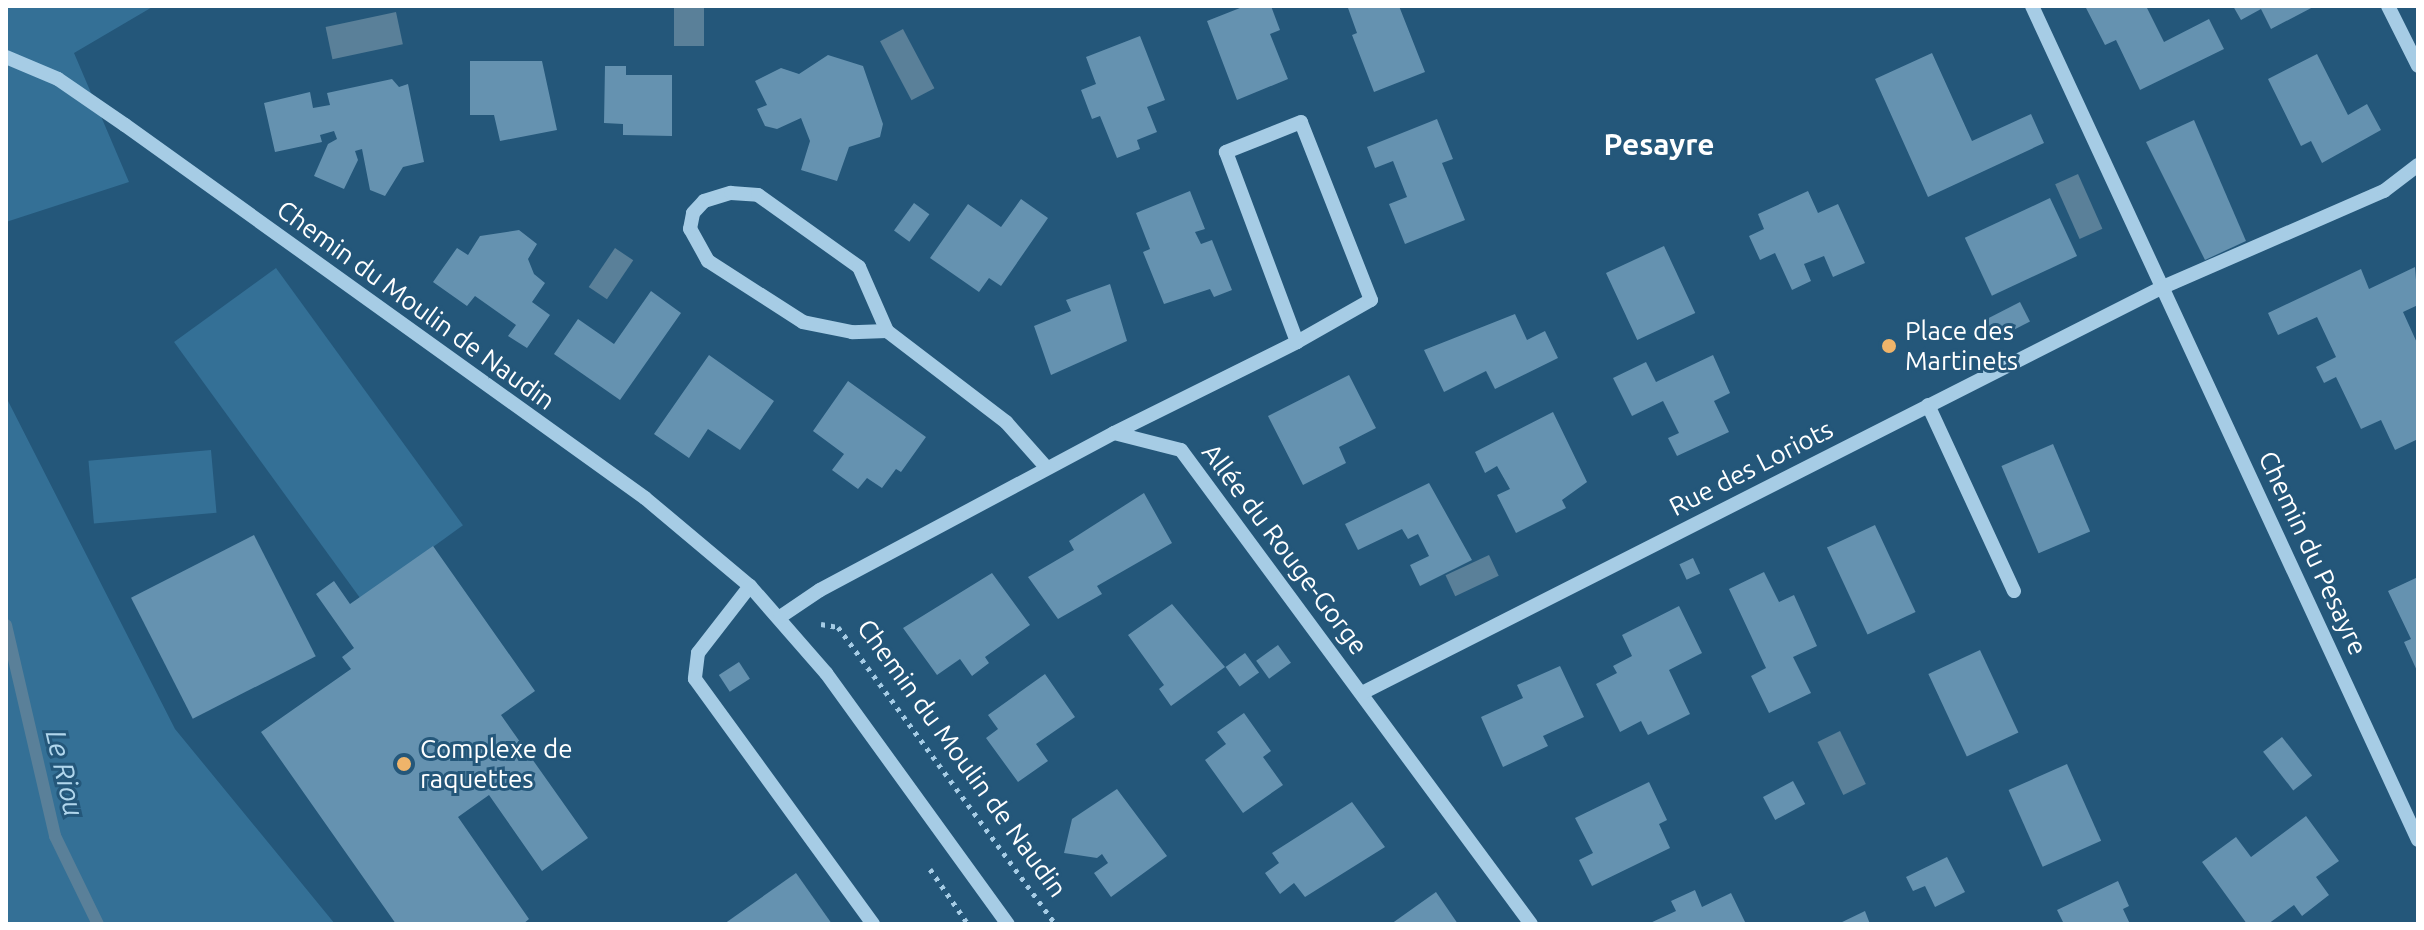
<!DOCTYPE html>
<meta charset="utf-8">
<style>
body{margin:0}
#map{position:relative;width:2424px;height:930px;overflow:hidden;background:#24577a;font-family:Ubuntu,sans-serif}
div>[style]{position:absolute}
[style*='--x']{left:calc(var(--x)*1px);top:calc(var(--y)*1px);width:calc(var(--w)*1px);rotate:calc(var(--a)*1deg)}
.green>*{inset:0;background:#347096;transform-origin:0 0}
.water>*{inset:0;background:#5a8099;transform-origin:0 0}
.stream>*{height:12px;margin:-6px;padding:0 6px;transform-origin:6px;border-radius:6px;background:#5a8099}
.building>*{inset:0;background:#6592b0;transform-origin:0 0}
.path>*{height:5px;margin-top:-2.5px;transform-origin:0;background:repeating-linear-gradient(90deg,#a6cce5 0 4px,transparent 0 10px)}
.minor>*{height:14px;margin:-7px;padding:0 7px;transform-origin:7px;border-radius:7px;background:#a6cce5}
.dots>*{width:22px;height:22px;translate:-50% -50%;box-sizing:border-box;border:4px solid #24577a;border-radius:50%}
span{translate:-50% -50%;white-space:nowrap;text-align:center;line-height:1.15;-webkit-text-stroke:6px #24577a;paint-order:stroke}
.street-label{font-size:26px;color:#fff}
.poi-label{font-size:26px;color:#fff}
.left{translate:0 -50%;text-align:left}
.water-label{font-size:28px;color:#b1d6ec;font-style:italic}
.quarter-label{font-size:30px;color:#fff;font-weight:700}
.frame{position:absolute;inset:0;border:8px solid #fff;pointer-events:none}
</style>
<div id="map">
<div class="green">
<div style="clip-path:polygon(6px 6px,154px 6px,74px 53px,129px 182px,6px 222px)"></div>
<div style="left:276px;top:268px;width:318px;height:126px;rotate:54deg"></div>
<div style="clip-path:polygon(6px 397px,175px 729px,335px 924px,6px 924px)"></div>
<div style="left:211px;top:450px;width:63px;height:123px;rotate:85deg"></div>
</div>
<div class="water">
<div style="left:674px;top:6px;width:30px;height:40px"></div>
<div style="left:396px;top:12px;width:33px;height:72px;rotate:78deg"></div>
<div style="left:903px;top:29px;width:67px;height:26px;rotate:62deg"></div>
<div style="left:2078px;top:174px;width:60px;height:25px;rotate:66deg"></div>
<div style="left:615px;top:248px;width:22px;height:47px;rotate:34deg"></div>
<div style="left:1489px;top:555px;width:23px;height:48px;rotate:65deg"></div>
<div style="left:1840px;top:731px;width:59px;height:25px;rotate:64deg"></div>
</div>
<div class="stream">
<div style="--x:6;--y:625;--w:217;--a:76.9"></div>
<div style="--x:55;--y:836;--w:98;--a:64"></div>
</div>
<div class="building">
<div style="clip-path:polygon(1245px 6px,1271px 6px,1280px 30px,1270px 34px,1288px 79px,1237px 100px,1207px 21px)"></div>
<div style="clip-path:polygon(1354px 6px,1399px 6px,1425px 72px,1374px 92px,1352px 35px,1357px 33px,1348px 8px)"></div>
<div style="clip-path:polygon(2085px 6px,2146px 6px,2164px 42px,2209px 19px,2224px 49px,2140px 90px,2116px 40px,2105px 45px)"></div>
<div style="clip-path:polygon(2233px 6px,2315px 6px,2271px 29px,2261px 9px,2241px 20px)"></div>
<div style="clip-path:polygon(1140px 36px,1165px 100px,1147px 107px,1157px 132px,1137px 140px,1140px 149px,1117px 158px,1100px 116px,1092px 119px,1081px 90px,1096px 84px,1086px 57px)"></div>
<div style="clip-path:polygon(1932px 53px,1972px 141px,2031px 114px,2044px 143px,1928px 197px,1875px 79px)"></div>
<div style="clip-path:polygon(2317px 54px,2348px 115px,2367px 104px,2381px 130px,2322px 163px,2311px 141px,2301px 146px,2268px 79px)"></div>
<div style="clip-path:polygon(828px 55px,863px 66px,883px 124px,880px 137px,849px 147px,837px 181px,801px 170px,810px 141px,801px 118px,777px 129px,765px 126px,757px 109px,767px 105px,755px 81px,781px 68px,799px 74px)"></div>
<div style="clip-path:polygon(470px 61px,542px 61px,557px 130px,500px 141px,494px 115px,470px 115px)"></div>
<div style="clip-path:polygon(605px 66px,626px 66px,626px 75px,672px 75px,672px 136px,623px 135px,623px 124px,604px 123px)"></div>
<div style="clip-path:polygon(392px 79px,399px 87px,408px 84px,424px 162px,403px 167px,385px 196px,370px 190px,362px 149px,355px 151px,358px 160px,344px 189px,314px 176px,328px 144px,337px 139px,334px 131px,320px 135px,322px 142px,275px 152px,264px 103px,310px 92px,313px 108px,330px 105px,327px 93px)"></div>
<div style="clip-path:polygon(1437px 119px,1453px 159px,1442px 163px,1465px 220px,1405px 244px,1389px 204px,1407px 197px,1393px 161px,1375px 168px,1367px 147px)"></div>
<div style="clip-path:polygon(2194px 120px,2246px 241px,2205px 260px,2146px 142px)"></div>
<div style="clip-path:polygon(1190px 191px,1205px 229px,1195px 232px,1201px 244px,1212px 240px,1232px 290px,1214px 297px,1210px 289px,1164px 304px,1143px 252px,1150px 249px,1136px 213px)"></div>
<div style="clip-path:polygon(1808px 191px,1818px 213px,1838px 204px,1865px 263px,1833px 277px,1824px 256px,1804px 264px,1811px 281px,1792px 290px,1775px 253px,1760px 260px,1749px 236px,1764px 229px,1758px 214px)"></div>
<div style="left:2050px;top:198px;width:64px;height:94px;rotate:65deg"></div>
<div style="clip-path:polygon(1021px 199px,1048px 218px,1001px 286px,989px 278px,979px 292px,930px 258px,968px 204px,1001px 227px)"></div>
<div style="left:914px;top:203px;width:19px;height:34px;rotate:36deg"></div>
<div style="clip-path:polygon(519px 230px,537px 244px,528px 259px,534px 274px,545px 283px,532px 302px,550px 315px,527px 348px,508px 336px,516px 325px,475px 296px,467px 306px,433px 282px,457px 248px,468px 255px,480px 236px)"></div>
<div style="left:1664px;top:246px;width:74px;height:64px;rotate:65deg"></div>
<div style="clip-path:polygon(2415px 267px,2418px 305px,2403px 312px,2418px 345px,2418px 439px,2395px 450px,2381px 420px,2361px 429px,2336px 377px,2324px 383px,2316px 367px,2336px 357px,2317px 317px,2278px 335px,2268px 313px,2361px 269px,2369px 289px)"></div>
<div style="clip-path:polygon(1110px 284px,1127px 341px,1051px 375px,1034px 326px,1071px 311px,1066px 300px)"></div>
<div style="clip-path:polygon(651px 291px,681px 313px,620px 400px,554px 354px,578px 319px,614px 344px)"></div>
<div style="left:2020px;top:302px;width:22px;height:40px;rotate:63deg"></div>
<div style="clip-path:polygon(1515px 314px,1527px 340px,1545px 331px,1558px 358px,1495px 389px,1486px 371px,1444px 392px,1424px 350px)"></div>
<div style="clip-path:polygon(709px 355px,774px 401px,740px 450px,708px 429px,689px 458px,654px 434px)"></div>
<div style="clip-path:polygon(1713px 355px,1730px 393px,1714px 401px,1729px 432px,1677px 456px,1668px 438px,1679px 433px,1663px 401px,1632px 416px,1613px 378px,1646px 362px,1656px 382px)"></div>
<div style="clip-path:polygon(1349px 375px,1376px 428px,1339px 447px,1346px 463px,1303px 485px,1268px 416px)"></div>
<div style="clip-path:polygon(848px 381px,926px 437px,901px 472px,896px 469px,882px 488px,867px 478px,858px 489px,832px 470px,844px 454px,813px 431px)"></div>
<div style="clip-path:polygon(1553px 412px,1587px 482px,1562px 500px,1566px 508px,1516px 533px,1497px 495px,1510px 489px,1497px 466px,1485px 473px,1475px 452px)"></div>
<div style="left:2053px;top:444px;width:95px;height:56px;rotate:67deg"></div>
<div style="clip-path:polygon(1429px 483px,1472px 560px,1420px 586px,1410px 565px,1429px 556px,1418px 534px,1408px 539px,1402px 529px,1358px 550px,1345px 524px)"></div>
<div style="clip-path:polygon(1144px 493px,1172px 543px,1097px 586px,1102px 594px,1058px 619px,1028px 577px,1074px 550px,1069px 541px)"></div>
<div style="left:1875px;top:525px;width:96px;height:53px;rotate:65deg"></div>
<div style="left:254px;top:535px;width:136px;height:138px;rotate:63deg"></div>
<div style="clip-path:polygon(433px 546px,535px 691px,501px 715px,588px 838px,542px 871px,489px 795px,458px 817px,529px 919px,523px 924px,396px 924px,261px 732px,351px 669px,342px 657px,354px 648px,316px 594px,334px 581px,350px 604px)"></div>
<div style="left:1693px;top:558px;width:17px;height:15px;rotate:65deg"></div>
<div style="clip-path:polygon(1764px 572px,1779px 602px,1794px 595px,1817px 646px,1793px 657px,1811px 693px,1769px 713px,1751px 676px,1766px 668px,1729px 589px)"></div>
<div style="clip-path:polygon(992px 573px,1030px 625px,985px 657px,989px 663px,972px 676px,960px 659px,937px 675px,903px 628px)"></div>
<div style="clip-path:polygon(2418px 577px,2418px 673px,2404px 642px,2411px 639px,2388px 591px)"></div>
<div style="clip-path:polygon(1172px 604px,1225px 667px,1171px 706px,1159px 689px,1164px 685px,1128px 635px)"></div>
<div style="clip-path:polygon(1679px 606px,1702px 653px,1669px 670px,1690px 714px,1648px 735px,1641px 721px,1620px 732px,1596px 684px,1617px 673px,1613px 666px,1632px 656px,1622px 635px)"></div>
<div style="left:1278px;top:645px;width:22px;height:27px;rotate:54deg"></div>
<div style="left:1980px;top:650px;width:91px;height:57px;rotate:65deg"></div>
<div style="left:1245px;top:653px;width:24px;height:24px;rotate:54deg"></div>
<div style="left:739px;top:662px;width:20px;height:24px;rotate:57deg"></div>
<div style="clip-path:polygon(1560px 666px,1584px 717px,1543px 736px,1548px 746px,1503px 767px,1481px 717px,1523px 698px,1517px 685px)"></div>
<div style="clip-path:polygon(1045px 674px,1075px 717px,1036px 744px,1048px 761px,1018px 782px,986px 738px,998px 729px,988px 715px)"></div>
<div style="clip-path:polygon(1244px 713px,1271px 751px,1263px 757px,1283px 785px,1243px 813px,1205px 760px,1226px 744px,1217px 732px)"></div>
<div style="left:2282px;top:737px;width:49px;height:24px;rotate:52deg"></div>
<div style="left:2067px;top:764px;width:84px;height:64px;rotate:66deg"></div>
<div style="left:1793px;top:781px;width:26px;height:34px;rotate:62deg"></div>
<div style="clip-path:polygon(1649px 782px,1667px 820px,1659px 824px,1670px 848px,1592px 886px,1579px 860px,1593px 853px,1575px 818px)"></div>
<div style="clip-path:polygon(1117px 789px,1167px 856px,1111px 897px,1094px 873px,1108px 863px,1102px 854px,1097px 858px,1064px 853px,1072px 819px)"></div>
<div style="clip-path:polygon(1352px 802px,1385px 847px,1305px 897px,1294px 883px,1280px 894px,1265px 873px,1279px 863px,1272px 853px)"></div>
<div style="clip-path:polygon(2306px 816px,2339px 861px,2316px 877px,2329px 895px,2302px 916px,2294px 905px,2268px 924px,2247px 924px,2202px 862px,2236px 837px,2251px 857px)"></div>
<div style="clip-path:polygon(1947px 857px,1965px 892px,1935px 907px,1925px 886px,1913px 891px,1906px 877px)"></div>
<div style="clip-path:polygon(796px 873px,832px 924px,724px 924px)"></div>
<div style="clip-path:polygon(2118px 881px,2129px 906px,2123px 909px,2130px 924px,2064px 924px,2057px 910px)"></div>
<div style="clip-path:polygon(1695px 890px,1702px 907px,1731px 893px,1746px 924px,1648px 924px,1676px 911px,1671px 901px)"></div>
<div style="clip-path:polygon(1436px 892px,1458px 924px,1391px 924px)"></div>
<div style="clip-path:polygon(1865px 911px,1870px 924px,1838px 924px)"></div>
</div>
<div class="path">
<div style="--x:821;--y:624;--w:17;--a:10"></div>
<div style="--x:838;--y:627;--w:368;--a:53.8"></div>
<div style="--x:930;--y:869;--w:67;--a:55.4"></div>
</div>
<div class="minor">
<div style="--x:2032;--y:6;--w:919;--a:65.16"></div>
<div style="--x:2388;--y:6;--w:67;--a:63.4"></div>
<div style="--x:6;--y:57;--w:56;--a:22.9"></div>
<div style="--x:58;--y:79;--w:81;--a:34.5"></div>
<div style="--x:125;--y:125;--w:640;--a:35.65"></div>
<div style="--x:645;--y:498;--w:137;--a:40"></div>
<div style="--x:750;--y:586;--w:116;--a:48.9"></div>
<div style="--x:826;--y:673;--w:310;--a:54.1"></div>
<div style="--x:887;--y:331;--w:35;--a:178"></div>
<div style="--x:852;--y:332;--w:50;--a:-168.5"></div>
<div style="--x:803;--y:322;--w:113;--a:-147.3"></div>
<div style="--x:708;--y:261;--w:37;--a:-119"></div>
<div style="--x:690;--y:229;--w:16;--a:-79"></div>
<div style="--x:693;--y:213;--w:16;--a:-47"></div>
<div style="--x:704;--y:201;--w:28;--a:-17"></div>
<div style="--x:731;--y:193;--w:27;--a:4"></div>
<div style="--x:758;--y:195;--w:124;--a:35.5"></div>
<div style="--x:859;--y:267;--w:70;--a:66.4"></div>
<div style="--x:887;--y:331;--w:150;--a:37.4"></div>
<div style="--x:1006;--y:422;--w:60;--a:48.4"></div>
<div style="--x:1928;--y:405;--w:205;--a:65.2"></div>
<div style="--x:1114;--y:433;--w:204;--a:-26.4"></div>
<div style="--x:1297;--y:342;--w:85;--a:-29.6"></div>
<div style="--x:1371;--y:300;--w:191;--a:-111.5"></div>
<div style="--x:1301;--y:122;--w:81;--a:158.2"></div>
<div style="--x:1226;--y:152;--w:203;--a:69.5"></div>
<div style="--x:750;--y:586;--w:85;--a:127.8"></div>
<div style="--x:698;--y:653;--w:26;--a:97"></div>
<div style="--x:695;--y:679;--w:303;--a:54"></div>
<div style="--x:780;--y:617;--w:48;--a:-34"></div>
<div style="--x:820;--y:590;--w:333;--a:-28.1"></div>
<div style="--x:1114;--y:433;--w:69;--a:14.2"></div>
<div style="--x:1181;--y:450;--w:589;--a:53.56"></div>
<div style="--x:1362;--y:693;--w:898;--a:-26.88"></div>
<div style="--x:2163;--y:287;--w:241;--a:-23.5"></div>
<div style="--x:2384;--y:191;--w:43;--a:-37.4"></div>
</div>
<div class="dots">
<div style="left:1889px;top:346px;background:#efb46a"></div>
<div style="left:404px;top:764px;background:#efb46a"></div>
</div>
<div class="street-label">
<span style="left:416px;top:305px;rotate:36deg">Chemin du Moulin de Naudin</span>
<span style="left:1751px;top:468px;rotate:-27deg">Rue des Loriots</span>
<span style="left:1285px;top:549px;rotate:53deg">Allée du Rouge-Gorge</span>
<span style="left:2313px;top:553px;rotate:65deg">Chemin du Pesayre</span>
<span style="left:962px;top:758px;rotate:54deg">Chemin du Moulin de Naudin</span>
</div>
<div class="poi-label">
<span class="left" style="left:1905px;top:346px">Place des<br>Martinets</span>
<span class="left" style="left:420px;top:764px">Complexe de<br>raquettes</span>
</div>
<div class="water-label">
<span style="left:65px;top:773px;rotate:77deg">Le Riou</span>
</div>
<div class="quarter-label">
<span style="left:1659px;top:144px">Pesayre</span>
</div>
<div class="frame"></div>
</div>
